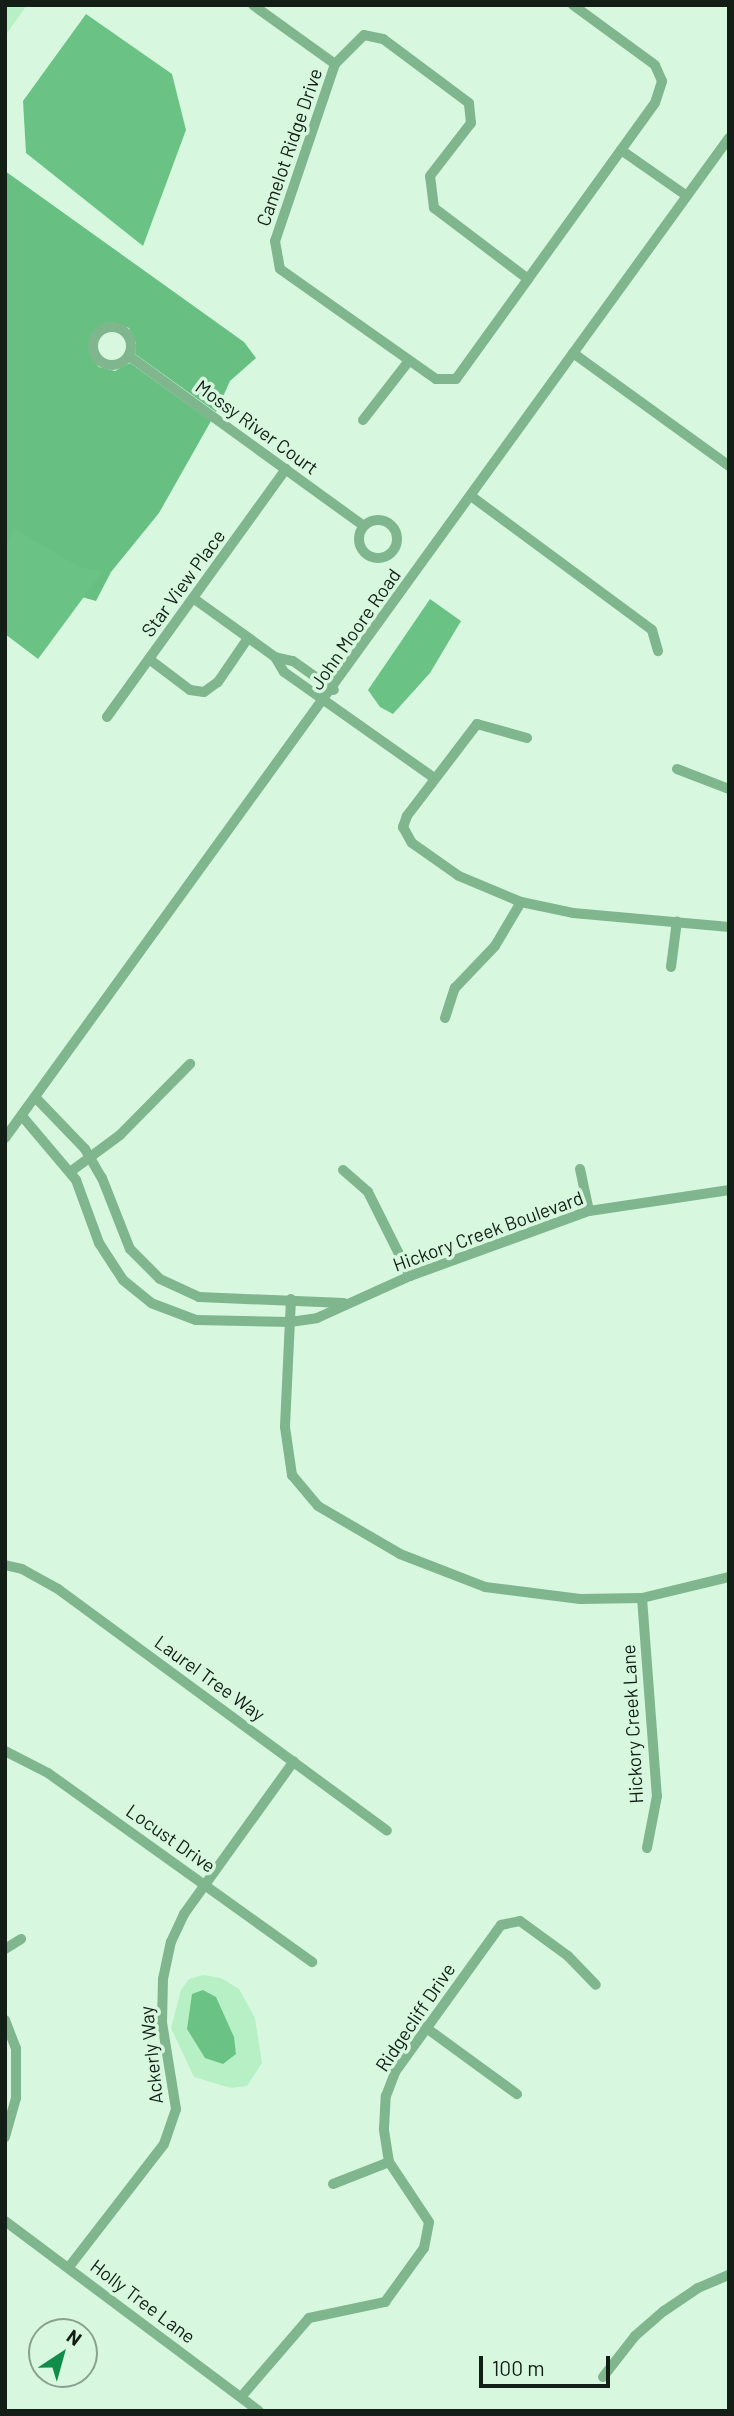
<!DOCTYPE html>
<style>
body{margin:0}
#map{position:relative;width:734px;height:2416px;overflow:hidden;background:#d7f8df;font-family:Barlow,sans-serif}
div>[style]{position:absolute}
[style*='--x']{left:calc(var(--x)*1px);top:calc(var(--y)*1px);width:calc(var(--w)*1px);rotate:calc(var(--a)*1deg)}
.green>*{inset:0;background:#b8f0c6}
.forest>*{inset:0;background:#67c082}
.water>*{inset:0;background:#6ac385}
.minor>*{height:10px;margin:-5px;padding:0 5px;transform-origin:5px;border-radius:5px;background:#7fb68d}
.minor>.ring{margin:-5px;padding:0;box-sizing:content-box;background:none;border:10px solid #7fb68d;border-radius:50%}
span{translate:-50% -50%;white-space:nowrap;text-align:center;line-height:1.15;-webkit-text-stroke:7px #d7f8df;paint-order:stroke}
.street-label{font-size:19px;color:#131f16}
.frame{position:absolute;inset:0;border:7px solid #131f16;pointer-events:none}
.north{position:absolute;left:28px;top:2318px;width:70px;height:70px;box-sizing:border-box;background:#d7f8df;border:2px solid #89a18f;border-radius:50%;rotate:36deg;font-size:19px;font-weight:700;line-height:28px;text-align:center;color:#131f16}
.north::after{content:'';display:block;margin:auto;width:24px;height:32px;background:#108d49;clip-path:polygon(50% 0,100% 100%,50% 72%,0 100%)}
.scale{position:absolute;left:479px;top:2356px;width:131px;height:32px;box-sizing:border-box;border:4px solid #131f16;border-top:0;padding-left:9px;font-size:21px;line-height:24px;white-space:nowrap;color:#131f16;-webkit-text-stroke:5px #d7f8df;paint-order:stroke}
</style>
<div id="map">
<div class="green">
<div style="clip-path:polygon(5px 5px,27px 5px,5px 36px)"></div>
<div style="clip-path:polygon(203px 1975px,221px 1978px,239px 1989px,255px 2018px,262px 2063px,247px 2086px,231px 2088px,194px 2077px,171px 2028px,181px 1990px,189px 1979px)"></div>
</div>
<div class="forest">
<div style="clip-path:polygon(5px 171px,244px 342px,256px 358px,230px 381px,216px 412px,135px 354px,136px 343px,129px 328px,112px 322px,91px 334px,90px 355px,99px 367px,115px 371px,130px 363px,211px 421px,159px 513px,111px 572px,96px 601px,46px 587px,5px 567px)"></div>
</div>
<div class="water">
<div style="clip-path:polygon(86px 14px,172px 74px,186px 130px,143px 246px,26px 153px,23px 101px)"></div>
<div style="clip-path:polygon(13px 528px,81px 568px,103px 571px,38px 659px,5px 634px,5px 552px)"></div>
<div style="clip-path:polygon(430px 599px,461px 621px,430px 673px,393px 714px,380px 707px,368px 690px)"></div>
<div style="clip-path:polygon(203px 1990px,216px 1997px,234px 2037px,236px 2054px,223px 2064px,205px 2058px,187px 2029px,192px 1994px)"></div>
</div>
<div class="minor">
<div style="--x:253;--y:5;--w:101;--a:35.7"></div>
<div style="--x:621;--y:150;--w:80;--a:34.9"></div>
<div style="--x:528;--y:279;--w:118;--a:-142.9"></div>
<div style="--x:434;--y:208;--w:32;--a:-97"></div>
<div style="--x:430;--y:176;--w:67;--a:-52.3"></div>
<div style="--x:471;--y:123;--w:20;--a:-96"></div>
<div style="--x:469;--y:103;--w:107;--a:-143.3"></div>
<div style="--x:383;--y:39;--w:19;--a:-168"></div>
<div style="--x:364;--y:35;--w:41;--a:135"></div>
<div style="--x:335;--y:64;--w:187;--a:108.7"></div>
<div style="--x:275;--y:241;--w:28;--a:80"></div>
<div style="--x:280;--y:269;--w:191;--a:35.2"></div>
<div style="--x:436;--y:379;--w:20;--a:0"></div>
<div style="--x:456;--y:379;--w:123;--a:-54.2"></div>
<div style="--x:528;--y:279;--w:217;--a:-54.2"></div>
<div style="--x:655;--y:103;--w:23;--a:-72"></div>
<div style="--x:662;--y:81;--w:17;--a:-114"></div>
<div style="--x:655;--y:65;--w:102;--a:-143.8"></div>
<div class="ring" style="left:93px;top:327px;width:28px;height:28px"></div>
<div style="--x:573;--y:353;--w:193;--a:35.9"></div>
<div style="--x:129;--y:356;--w:290;--a:35.9"></div>
<div style="--x:363;--y:420;--w:73;--a:-52.2"></div>
<div style="--x:471;--y:496;--w:225;--a:36.5"></div>
<div style="--x:652;--y:630;--w:22;--a:74"></div>
<div class="ring" style="left:359px;top:520px;width:28px;height:28px"></div>
<div style="--x:193;--y:598;--w:101;--a:35.7"></div>
<div style="--x:275;--y:657;--w:18;--a:13"></div>
<div style="--x:293;--y:661;--w:50;--a:35.3"></div>
<div style="--x:275;--y:657;--w:17;--a:59"></div>
<div style="--x:284;--y:672;--w:184;--a:35.2"></div>
<div style="--x:149;--y:659;--w:51;--a:37.1"></div>
<div style="--x:190;--y:690;--w:14;--a:8"></div>
<div style="--x:204;--y:692;--w:17;--a:-36"></div>
<div style="--x:218;--y:682;--w:53;--a:-55.7"></div>
<div style="--x:107;--y:717;--w:306;--a:-54.2"></div>
<div style="--x:527;--y:738;--w:52;--a:-164.4"></div>
<div style="--x:477;--y:724;--w:116;--a:127.3"></div>
<div style="--x:407;--y:816;--w:12;--a:110"></div>
<div style="--x:403;--y:827;--w:18;--a:61"></div>
<div style="--x:412;--y:843;--w:57;--a:35.1"></div>
<div style="--x:459;--y:876;--w:67;--a:22.8"></div>
<div style="--x:521;--y:902;--w:53;--a:11.9"></div>
<div style="--x:573;--y:913;--w:157;--a:5.1"></div>
<div style="--x:677;--y:769;--w:56;--a:21"></div>
<div style="--x:671;--y:967;--w:46;--a:-82.6"></div>
<div style="--x:445;--y:1018;--w:32;--a:-72"></div>
<div style="--x:455;--y:988;--w:58;--a:-46.4"></div>
<div style="--x:495;--y:946;--w:51;--a:-59.4"></div>
<div style="--x:35;--y:1097;--w:72;--a:46.1"></div>
<div style="--x:85;--y:1149;--w:34;--a:60"></div>
<div style="--x:102;--y:1178;--w:76;--a:68.5"></div>
<div style="--x:130;--y:1249;--w:42;--a:45"></div>
<div style="--x:160;--y:1279;--w:43;--a:24.8"></div>
<div style="--x:199;--y:1297;--w:145;--a:2.4"></div>
<div style="--x:22;--y:1116;--w:84;--a:49.8"></div>
<div style="--x:76;--y:1180;--w:67;--a:69.9"></div>
<div style="--x:99;--y:1243;--w:44;--a:57"></div>
<div style="--x:123;--y:1280;--w:36;--a:39"></div>
<div style="--x:151;--y:1303;--w:48;--a:20.7"></div>
<div style="--x:196;--y:1320;--w:94;--a:1.2"></div>
<div style="--x:290;--y:1322;--w:27;--a:-8"></div>
<div style="--x:317;--y:1318;--w:102;--a:-24.3"></div>
<div style="--x:410;--y:1276;--w:190;--a:-20"></div>
<div style="--x:589;--y:1211;--w:142;--a:-8.5"></div>
<div style="--x:5;--y:1138;--w:1235;--a:-54.1"></div>
<div style="--x:580;--y:1169;--w:43;--a:77.9"></div>
<div style="--x:343;--y:1170;--w:33;--a:41"></div>
<div style="--x:368;--y:1192;--w:94;--a:63.4"></div>
<div style="--x:70;--y:1172;--w:62;--a:-36.5"></div>
<div style="--x:120;--y:1135;--w:100;--a:-45.4"></div>
<div style="--x:291;--y:1299;--w:128;--a:92.7"></div>
<div style="--x:285;--y:1427;--w:49;--a:81.7"></div>
<div style="--x:292;--y:1475;--w:40;--a:50"></div>
<div style="--x:318;--y:1506;--w:95;--a:30.3"></div>
<div style="--x:400;--y:1554;--w:91;--a:21.2"></div>
<div style="--x:485;--y:1587;--w:96;--a:7.2"></div>
<div style="--x:580;--y:1599;--w:62;--a:-0.9"></div>
<div style="--x:642;--y:1598;--w:89;--a:-13.6"></div>
<div style="--x:5;--y:1565;--w:17;--a:13"></div>
<div style="--x:22;--y:1569;--w:41;--a:29.1"></div>
<div style="--x:58;--y:1589;--w:408;--a:36.3"></div>
<div style="--x:642;--y:1598;--w:199;--a:85.7"></div>
<div style="--x:657;--y:1796;--w:53;--a:100.9"></div>
<div style="--x:5;--y:1751;--w:48;--a:27.1"></div>
<div style="--x:48;--y:1773;--w:325;--a:35.6"></div>
<div style="--x:5;--y:1949;--w:19;--a:-32"></div>
<div style="--x:5;--y:2020;--w:30;--a:69"></div>
<div style="--x:16;--y:2048;--w:50;--a:90"></div>
<div style="--x:16;--y:2098;--w:41;--a:105.8"></div>
<div style="--x:425;--y:2027;--w:114;--a:36.1"></div>
<div style="--x:333;--y:2184;--w:60;--a:-21.4"></div>
<div style="--x:5;--y:2221;--w:317;--a:36.8"></div>
<div style="--x:69;--y:2267;--w:155;--a:-52.3"></div>
<div style="--x:164;--y:2144;--w:37;--a:-71"></div>
<div style="--x:176;--y:2109;--w:87;--a:-99.2"></div>
<div style="--x:162;--y:2023;--w:44;--a:-88.7"></div>
<div style="--x:163;--y:1979;--w:38;--a:-78"></div>
<div style="--x:171;--y:1942;--w:31;--a:-65"></div>
<div style="--x:184;--y:1914;--w:188;--a:-54.3"></div>
<div style="--x:603;--y:2377;--w:52;--a:-52"></div>
<div style="--x:635;--y:2336;--w:38;--a:-41"></div>
<div style="--x:664;--y:2311;--w:41;--a:-34.1"></div>
<div style="--x:698;--y:2288;--w:34;--a:-23"></div>
<div style="--x:241;--y:2397;--w:104;--a:-49.3"></div>
<div style="--x:309;--y:2318;--w:78;--a:-11.9"></div>
<div style="--x:385;--y:2302;--w:67;--a:-54.2"></div>
<div style="--x:424;--y:2248;--w:26;--a:-79"></div>
<div style="--x:429;--y:2222;--w:72;--a:-123.7"></div>
<div style="--x:389;--y:2162;--w:33;--a:-99"></div>
<div style="--x:384;--y:2129;--w:33;--a:-87"></div>
<div style="--x:386;--y:2096;--w:26;--a:-69"></div>
<div style="--x:395;--y:2072;--w:181;--a:-54.2"></div>
<div style="--x:501;--y:1925;--w:19;--a:-12"></div>
<div style="--x:520;--y:1921;--w:59;--a:36.1"></div>
<div style="--x:568;--y:1956;--w:40;--a:46"></div>
</div>
<div class="street-label">
<span style="left:289px;top:147px;rotate:-71deg">Camelot Ridge Drive</span>
<span style="left:257px;top:427px;rotate:36deg">Mossy River Court</span>
<span style="left:183px;top:583px;rotate:-54deg">Star View Place</span>
<span style="left:355px;top:629px;rotate:-55deg">John Moore Road</span>
<span style="left:488px;top:1231px;rotate:-20deg">Hickory Creek Boulevard</span>
<span style="left:210px;top:1678px;rotate:36deg">Laurel Tree Way</span>
<span style="left:632px;top:1724px;rotate:-93deg">Hickory Creek Lane</span>
<span style="left:171px;top:1838px;rotate:35deg">Locust Drive</span>
<span style="left:415px;top:2017px;rotate:-56deg">Ridgecliff Drive</span>
<span style="left:151px;top:2055px;rotate:-96deg">Ackerly Way</span>
<span style="left:143px;top:2301px;rotate:37deg">Holly Tree Lane</span>
</div>
<div class="frame"></div>
<div class="north">N</div>
<div class="scale">100 m</div>
</div>
